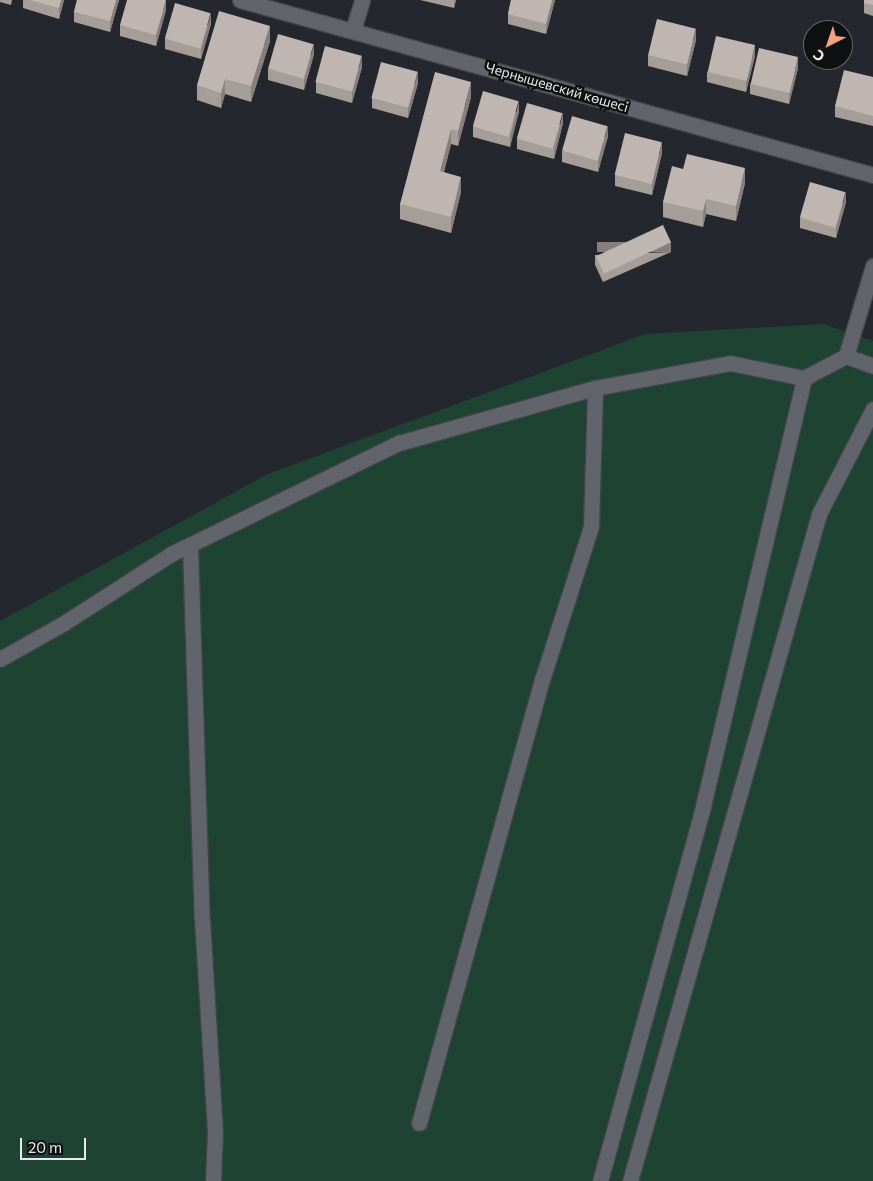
<!DOCTYPE html>
<meta charset="utf-8">
<style>
body{margin:0}
#map{position:relative;width:873px;height:1181px;overflow:hidden;background:#24272d;font-family:Commissioner,sans-serif}
div>[style]{position:absolute}
[style*='--x']{left:calc(var(--x)*1px);top:calc(var(--y)*1px);width:calc(var(--w)*1px);rotate:calc(var(--a)*1deg)}
.green>*{inset:0;background:#1f4333}
.roads{filter:drop-shadow(1px 0 #424449) drop-shadow(-1px 0 #424449) drop-shadow(0 1px #424449) drop-shadow(0 -1px #424449)}
.minor>*{height:15px;margin:-7.5px;padding:0 7.5px;transform-origin:7.5px;border-radius:7.5px;background:#61646b}
.wall>*{inset:0;background:#a49d98}
.shaded-wall>*{inset:0;background:#867f7c;transform-origin:0 0}
.building>*{inset:0;background:#bfb6b1;transform-origin:0 0}
span{translate:-50% -50%;white-space:nowrap;text-align:center;line-height:1.15;-webkit-text-stroke:5px #0e1012;paint-order:stroke}
.street-label{font-size:14px;color:#e8eaee}
.north{position:absolute;left:803px;top:20px;width:50px;height:50px;box-sizing:border-box;background:#0e1012;border:1px solid #65676a;border-radius:50%;rotate:221deg;font-size:14px;font-weight:700;line-height:20px;text-align:center;color:#e8eaee}
.north::after{content:'';display:block;margin:auto;width:18px;height:22px;background:#f2a17e;clip-path:polygon(50% 0,100% 100%,50% 72%,0 100%)}
.scale{position:absolute;left:20px;top:1138px;width:66px;height:22px;box-sizing:border-box;border:2px solid #e8eaee;border-top:0;padding-left:6px;font-size:15px;line-height:18px;white-space:nowrap;color:#e8eaee;-webkit-text-stroke:4px #0e1012;paint-order:stroke}
</style>
<div id="map">
<div class="green">
<div style="clip-path:polygon(824px 324px,873px 341px,873px 1181px,0 1181px,0 621px,268px 474px,645px 334px)"></div>
</div>
<div class="roads">
<div class="minor">
<div style="--x:240;--y:0;--w:657;--a:15.45"></div>
<div style="--x:353;--y:30;--w:31;--a:-73"></div>
<div style="--x:846;--y:356;--w:94;--a:-73.3"></div>
<div style="--x:190;--y:545;--w:374;--a:88.2"></div>
<div style="--x:202;--y:919;--w:213;--a:86.5"></div>
<div style="--x:215;--y:1132;--w:49;--a:92.3"></div>
<div style="--x:0;--y:659;--w:73;--a:-29.4"></div>
<div style="--x:64;--y:623;--w:127;--a:-32.8"></div>
<div style="--x:171;--y:554;--w:254;--a:-26"></div>
<div style="--x:399;--y:443;--w:204;--a:-15.7"></div>
<div style="--x:595;--y:388;--w:137;--a:-10.5"></div>
<div style="--x:730;--y:363;--w:76;--a:11.5"></div>
<div style="--x:804;--y:378;--w:47;--a:-27.6"></div>
<div style="--x:846;--y:356;--w:29;--a:20"></div>
<div style="--x:419;--y:1123;--w:460;--a:-74.5"></div>
<div style="--x:542;--y:680;--w:162;--a:-72.3"></div>
<div style="--x:591;--y:526;--w:138;--a:-88.3"></div>
<div style="--x:600;--y:1181;--w:389;--a:-74.6"></div>
<div style="--x:703;--y:806;--w:440;--a:-76.7"></div>
<div style="--x:630;--y:1181;--w:693;--a:-74.18"></div>
<div style="--x:819;--y:514;--w:118;--a:-62.8"></div>
</div>
</div>
<div class="wall">
<div style="clip-path:polygon(0 0,12px 0,11px 5px,0 2px)"></div>
<div style="clip-path:polygon(23px 0,64px 0,59px 19px,23px 8px)"></div>
<div style="clip-path:polygon(77px 0,119px 0,110px 32px,74px 22px,74px 12px)"></div>
<div style="clip-path:polygon(420px 0,456px 0,454px 8px)"></div>
<div style="clip-path:polygon(511px 0,555px 0,546px 34px,508px 24px,508px 14px)"></div>
<div style="clip-path:polygon(873px 0,873px 16px,864px 13px,864px 3px)"></div>
<div style="clip-path:polygon(166px 10px,156px 46px,120px 36px,120px 25px)"></div>
<div style="clip-path:polygon(211px 24px,201px 59px,165px 49px,165px 39px)"></div>
<div style="clip-path:polygon(696px 40px,687px 76px,648px 66px,648px 55px)"></div>
<div style="clip-path:polygon(270px 41px,251px 102px,225px 94px,221px 108px,197px 100px,197px 85px)"></div>
<div style="clip-path:polygon(314px 54px,304px 90px,268px 80px,268px 69px)"></div>
<div style="clip-path:polygon(755px 56px,746px 92px,707px 82px,707px 72px)"></div>
<div style="clip-path:polygon(362px 67px,352px 103px,316px 93px,316px 82px)"></div>
<div style="clip-path:polygon(798px 68px,789px 104px,750px 94px,750px 84px)"></div>
<div style="clip-path:polygon(873px 77px,873px 126px,835px 117px,835px 106px)"></div>
<div style="clip-path:polygon(418px 83px,408px 118px,372px 108px,372px 98px)"></div>
<div style="clip-path:polygon(471px 97px,458px 146px,451px 144px,444px 172px,461px 192px,451px 233px,400px 219px,400px 204px)"></div>
<div style="clip-path:polygon(519px 111px,510px 147px,473px 137px,473px 127px)"></div>
<div style="clip-path:polygon(563px 123px,554px 159px,517px 149px,517px 139px)"></div>
<div style="clip-path:polygon(608px 136px,598px 172px,562px 162px,562px 151px)"></div>
<div style="clip-path:polygon(662px 153px,652px 195px,615px 186px,615px 175px)"></div>
<div style="clip-path:polygon(683px 169px,745px 183px,736px 221px,706px 214px,703px 227px,663px 217px,663px 202px)"></div>
<div style="clip-path:polygon(846px 202px,836px 238px,800px 228px,800px 218px)"></div>
<div style="clip-path:polygon(671px 252px,603px 282px,595px 265px,595px 255px)"></div>
</div>
<div class="shaded-wall">
<div style="clip-path:polygon(61px 0,64px 0,59px 19px,59px 8px)"></div>
<div style="clip-path:polygon(116px 0,119px 0,110px 32px,110px 21px)"></div>
<div style="clip-path:polygon(166px 0,166px 10px,156px 46px,156px 35px)"></div>
<div style="clip-path:polygon(454px 0,456px 0,454px 8px)"></div>
<div style="clip-path:polygon(552px 0,555px 0,546px 34px,546px 24px)"></div>
<div style="clip-path:polygon(211px 13px,211px 24px,201px 59px,201px 49px)"></div>
<div style="clip-path:polygon(270px 26px,270px 41px,251px 102px,251px 86px)"></div>
<div style="clip-path:polygon(696px 29px,696px 40px,687px 76px,687px 65px)"></div>
<div style="clip-path:polygon(314px 44px,314px 54px,304px 90px,304px 80px)"></div>
<div style="clip-path:polygon(755px 45px,755px 56px,746px 92px,746px 82px)"></div>
<div style="clip-path:polygon(362px 56px,362px 67px,352px 103px,352px 92px)"></div>
<div style="clip-path:polygon(798px 57px,798px 68px,789px 104px,789px 94px)"></div>
<div style="clip-path:polygon(418px 72px,418px 83px,408px 118px,408px 108px)"></div>
<div style="clip-path:polygon(225px 79px,225px 94px,221px 108px,221px 93px)"></div>
<div style="clip-path:polygon(471px 82px,471px 97px,458px 146px,458px 131px)"></div>
<div style="clip-path:polygon(519px 101px,519px 111px,510px 147px,510px 137px)"></div>
<div style="clip-path:polygon(563px 113px,563px 123px,554px 159px,554px 149px)"></div>
<div style="clip-path:polygon(608px 126px,608px 136px,598px 172px,598px 161px)"></div>
<div style="clip-path:polygon(451px 129px,451px 144px,440px 187px,440px 171px)"></div>
<div style="clip-path:polygon(662px 142px,662px 153px,652px 195px,652px 185px)"></div>
<div style="clip-path:polygon(745px 168px,745px 183px,736px 221px,736px 206px)"></div>
<div style="clip-path:polygon(461px 177px,461px 192px,451px 233px,451px 217px)"></div>
<div style="clip-path:polygon(846px 192px,846px 202px,836px 238px,836px 228px)"></div>
<div style="clip-path:polygon(706px 199px,706px 214px,703px 227px,703px 211px)"></div>
<div style="left:671px;top:242px;width:10px;height:74px;rotate:90deg"></div>
</div>
<div class="building">
<div style="clip-path:polygon(30px 0,61px 0,59px 8px)"></div>
<div style="clip-path:polygon(77px 0,116px 0,110px 21px,74px 12px)"></div>
<div style="clip-path:polygon(127px 0,166px 0,156px 35px,120px 25px)"></div>
<div style="clip-path:polygon(511px 0,552px 0,546px 24px,508px 14px)"></div>
<div style="clip-path:polygon(864px 0,873px 0,873px 5px,864px 3px)"></div>
<div style="left:175px;top:3px;width:37px;height:37px;rotate:16deg"></div>
<div style="clip-path:polygon(219px 11px,270px 26px,251px 86px,225px 79px,221px 93px,197px 85px)"></div>
<div style="left:657px;top:19px;width:40px;height:37px;rotate:14deg"></div>
<div style="left:278px;top:34px;width:37px;height:36px;rotate:16deg"></div>
<div style="left:716px;top:36px;width:40px;height:37px;rotate:13deg"></div>
<div style="left:325px;top:46px;width:38px;height:37px;rotate:15deg"></div>
<div style="left:759px;top:48px;width:40px;height:37px;rotate:13deg"></div>
<div style="left:381px;top:62px;width:38px;height:37px;rotate:15deg"></div>
<div style="clip-path:polygon(844px 70px,873px 77px,873px 116px,835px 106px)"></div>
<div style="clip-path:polygon(435px 72px,471px 82px,458px 131px,451px 129px,440px 171px,461px 177px,451px 217px,400px 204px)"></div>
<div style="left:483px;top:91px;width:37px;height:37px;rotate:16deg"></div>
<div style="left:527px;top:103px;width:37px;height:37px;rotate:16deg"></div>
<div style="left:572px;top:116px;width:37px;height:36px;rotate:16deg"></div>
<div style="left:625px;top:133px;width:38px;height:43px;rotate:14deg"></div>
<div style="clip-path:polygon(687px 154px,745px 168px,736px 206px,706px 199px,703px 211px,663px 202px,672px 166px,683px 169px)"></div>
<div style="left:810px;top:182px;width:37px;height:37px;rotate:16deg"></div>
<div style="left:663px;top:225px;width:19px;height:74px;rotate:65deg"></div>
</div>
<div class="street-label">
<span style="left:557px;top:87px;rotate:16deg">Чернышевский көшесі</span>
</div>
<div class="north">С</div>
<div class="scale">20 m</div>
</div>
